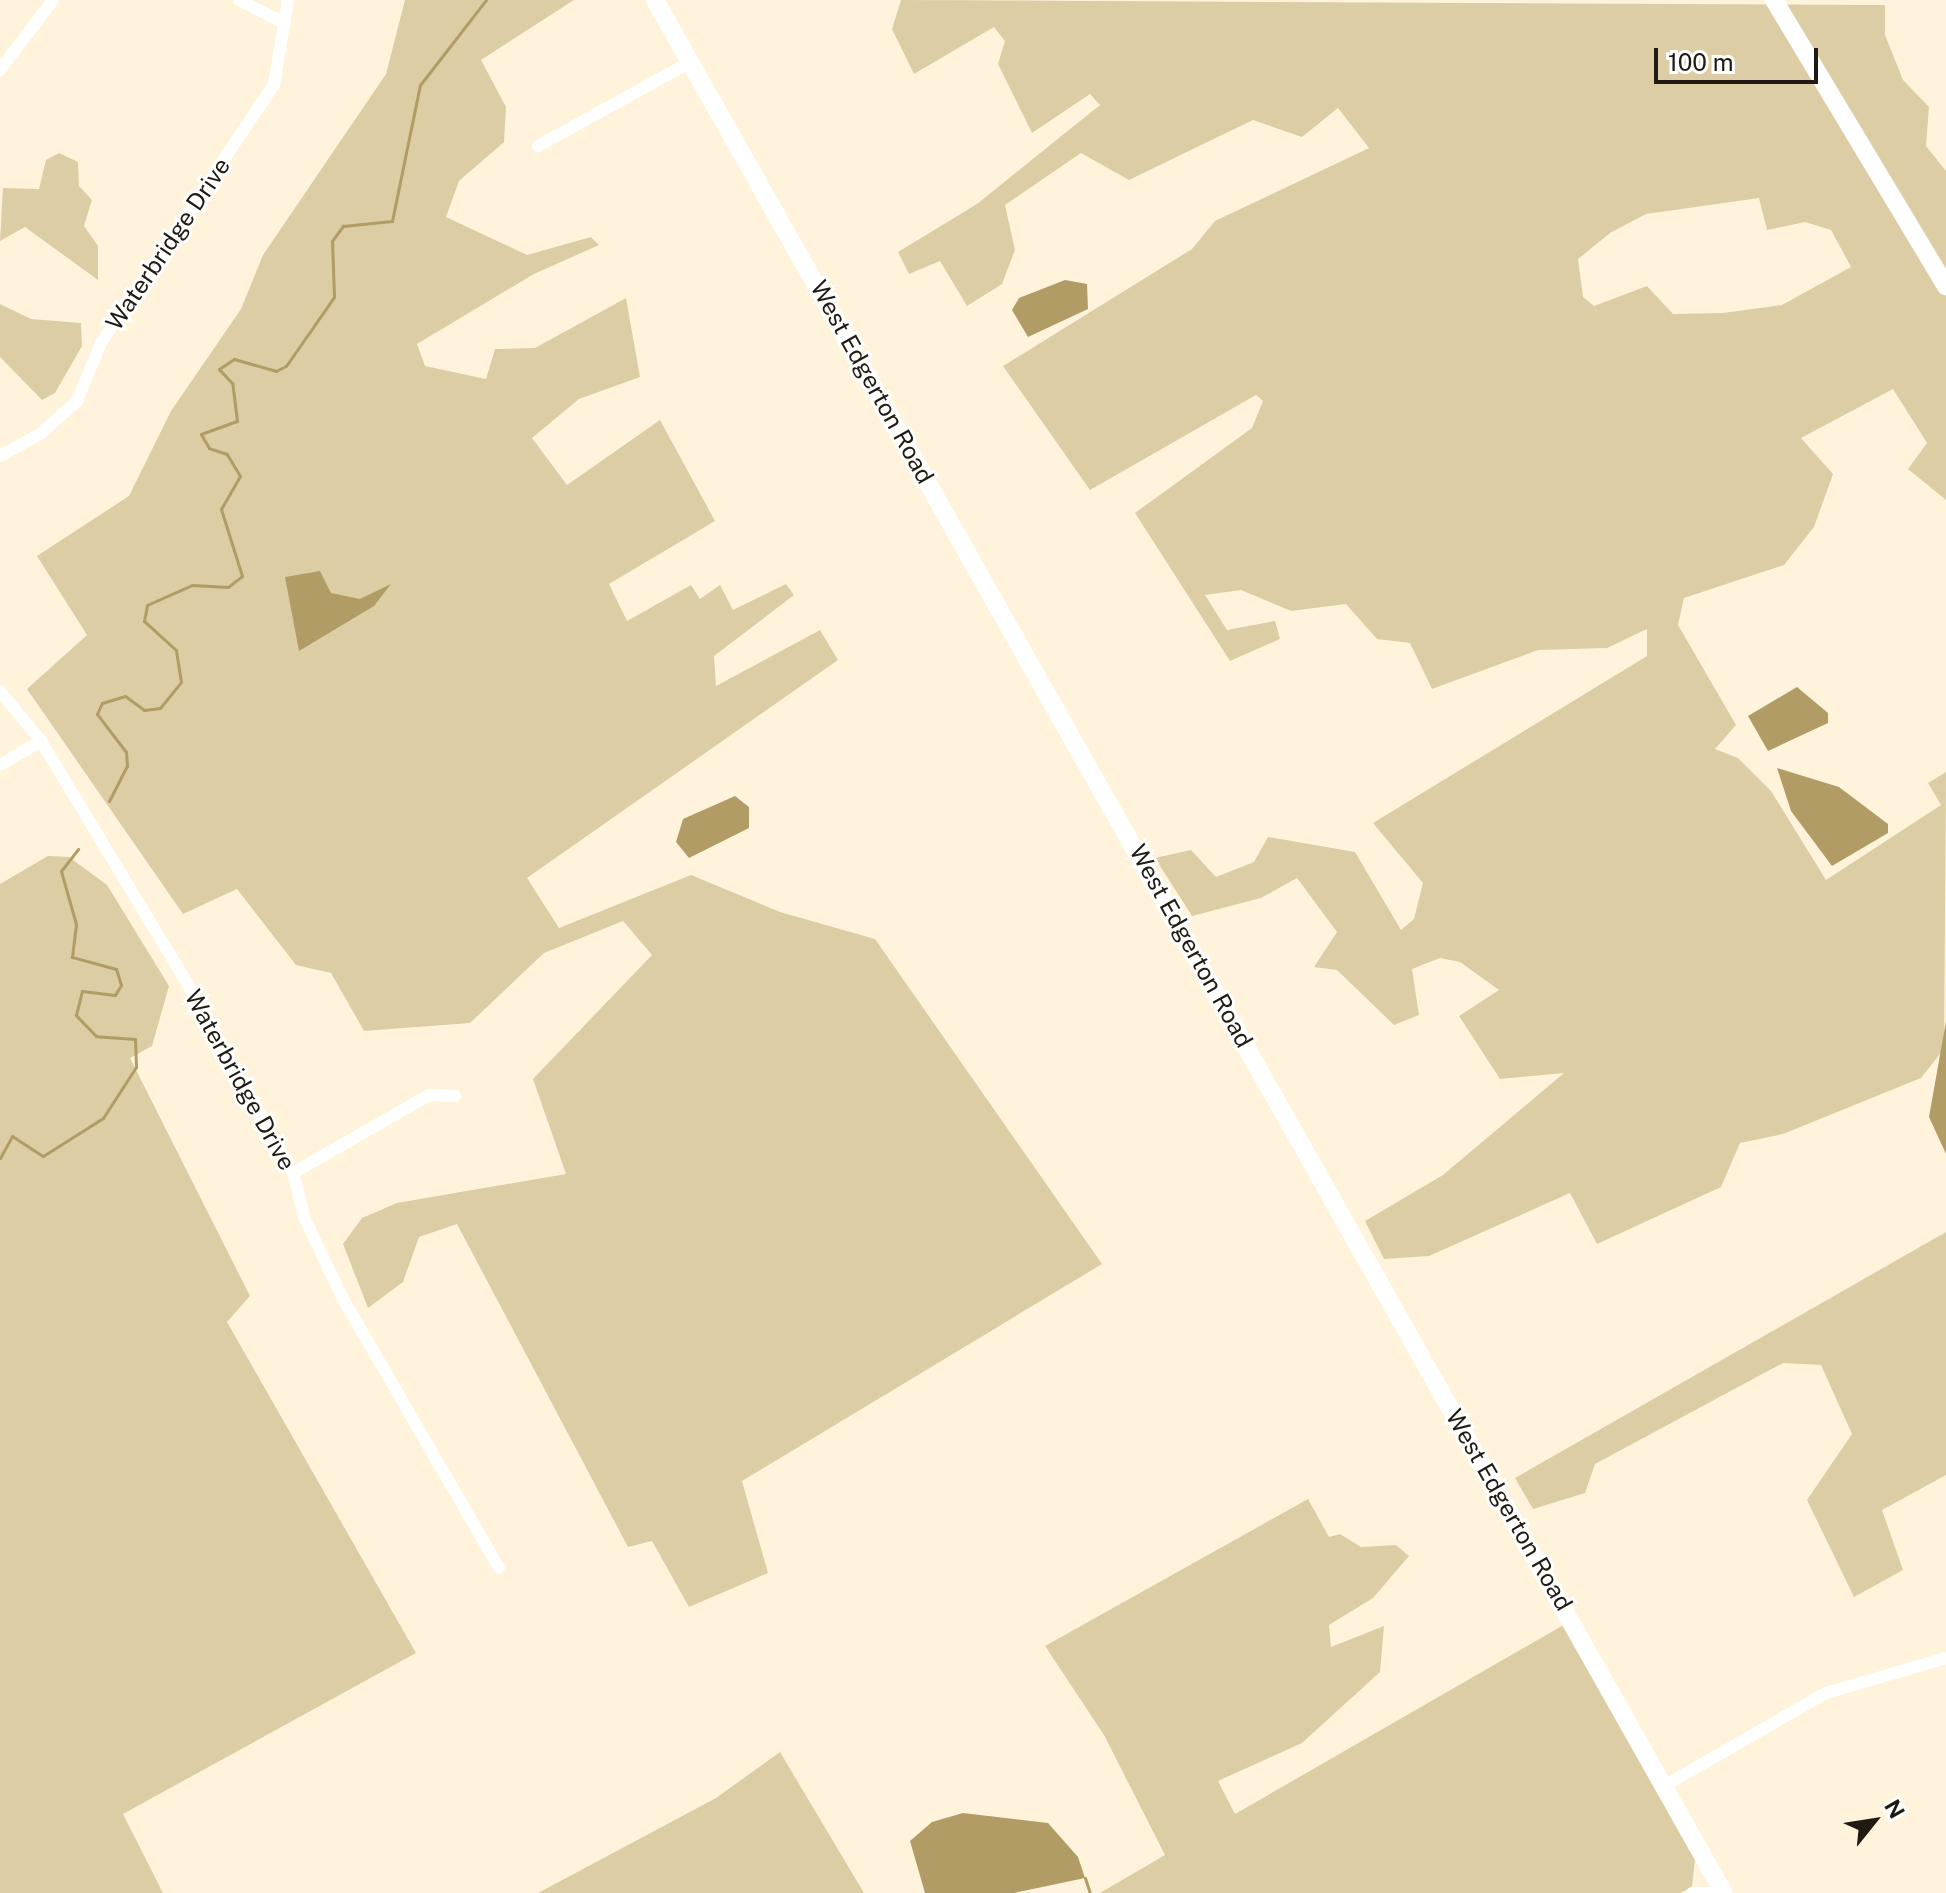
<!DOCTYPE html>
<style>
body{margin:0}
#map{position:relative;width:1946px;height:1893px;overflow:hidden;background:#fff4db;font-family:"Public Sans",sans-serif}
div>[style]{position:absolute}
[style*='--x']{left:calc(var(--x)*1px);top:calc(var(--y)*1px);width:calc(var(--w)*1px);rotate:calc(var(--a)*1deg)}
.green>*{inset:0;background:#ddcda4}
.water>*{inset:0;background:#b19c66}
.stream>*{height:3px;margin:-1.5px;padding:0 1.5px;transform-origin:1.5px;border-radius:1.5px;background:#b19c66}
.street>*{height:12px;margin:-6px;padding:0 6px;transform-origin:6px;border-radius:6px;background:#fff}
.secondary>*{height:18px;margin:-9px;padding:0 9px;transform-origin:9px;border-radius:9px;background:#fff}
span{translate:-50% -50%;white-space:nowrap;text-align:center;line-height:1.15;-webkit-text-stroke:6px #fff;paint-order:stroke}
.street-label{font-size:24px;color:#1f1b12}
.north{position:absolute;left:1834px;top:1781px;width:80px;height:80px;-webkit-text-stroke:6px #fff;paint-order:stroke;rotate:60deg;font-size:22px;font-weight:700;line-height:32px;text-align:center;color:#1f1b12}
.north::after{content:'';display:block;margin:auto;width:28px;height:36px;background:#1f1b12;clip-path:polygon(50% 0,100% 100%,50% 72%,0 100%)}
.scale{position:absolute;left:1654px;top:48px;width:164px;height:36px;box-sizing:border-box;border:4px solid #1f1b12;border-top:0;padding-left:10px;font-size:24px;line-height:28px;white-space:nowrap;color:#1f1b12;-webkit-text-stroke:6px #fff;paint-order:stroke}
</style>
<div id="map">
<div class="green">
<div style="clip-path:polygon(405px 0,574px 0,481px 60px,506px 107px,504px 142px,459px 181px,446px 217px,527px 255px,591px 237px,599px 245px,534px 274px,417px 344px,425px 366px,486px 379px,495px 349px,535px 348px,626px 298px,640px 377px,579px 399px,532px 438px,567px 485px,660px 420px,715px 521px,609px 584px,627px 621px,691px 585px,700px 599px,720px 585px,733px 610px,786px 584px,794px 595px,714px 656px,716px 686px,820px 630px,838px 660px,527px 878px,559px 928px,691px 875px,780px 912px,875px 939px,1102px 1264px,742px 1481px,768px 1573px,689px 1607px,652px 1541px,628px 1547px,457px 1224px,419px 1237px,403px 1282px,368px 1308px,343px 1244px,362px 1218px,397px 1203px,566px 1174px,533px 1079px,652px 955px,623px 921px,544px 953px,470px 1023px,364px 1031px,331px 973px,296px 965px,237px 889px,183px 914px,27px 689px,87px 635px,37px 556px,129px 496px,171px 411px,241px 309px,263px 255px,386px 74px)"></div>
<div style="clip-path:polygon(evenodd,901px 0,1885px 5px,1885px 35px,1903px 80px,1929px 107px,1926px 146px,1946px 171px,1946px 500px,1908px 469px,1927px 443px,1893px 389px,1801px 438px,1833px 474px,1814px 527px,1784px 565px,1684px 598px,1678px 625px,1736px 725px,1715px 749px,1738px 758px,1771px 791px,1826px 880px,1941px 805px,1928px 783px,1946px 772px,1944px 1049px,1921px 1078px,1783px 1134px,1740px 1143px,1721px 1187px,1597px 1244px,1570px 1193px,1429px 1256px,1384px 1259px,1365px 1221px,1443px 1175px,1564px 1073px,1500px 1079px,1459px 1016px,1499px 990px,1460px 962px,1440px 958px,1412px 969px,1419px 1015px,1394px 1025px,1337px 970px,1314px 967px,1337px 932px,1297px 878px,1261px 898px,1192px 916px,1155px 858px,1191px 850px,1216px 877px,1254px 862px,1268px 837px,1355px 852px,1401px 930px,1414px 919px,1423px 883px,1373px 823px,1647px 656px,1647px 629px,1607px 648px,1538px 650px,1432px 689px,1410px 643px,1377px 639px,1346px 604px,1291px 611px,1241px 590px,1205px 595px,1227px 630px,1275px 621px,1280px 639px,1230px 661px,1135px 513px,1252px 428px,1263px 401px,1256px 395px,1090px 490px,1003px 366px,1192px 249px,1215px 221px,1369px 148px,1338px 108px,1302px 137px,1253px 120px,1129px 180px,1081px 153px,1005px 205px,1015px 250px,1002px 284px,967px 306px,940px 261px,909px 274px,898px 252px,977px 204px,1100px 105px,1090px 94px,1032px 133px,998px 64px,1005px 41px,994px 27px,914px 74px,892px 29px,901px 0,1759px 198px,1767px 230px,1805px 222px,1831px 230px,1851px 267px,1782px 305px,1723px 313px,1673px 314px,1647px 286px,1594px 306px,1583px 297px,1578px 259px,1610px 233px,1646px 214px,1759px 198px)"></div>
<div style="clip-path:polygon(59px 153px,78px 162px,79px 186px,92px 200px,84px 226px,98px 246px,98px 280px,25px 227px,0 241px,3px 188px,39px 189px,46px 160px)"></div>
<div style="clip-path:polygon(0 304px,31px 319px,81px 323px,82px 346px,55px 393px,42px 400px,0 357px)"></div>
<div style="clip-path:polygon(48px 856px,69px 857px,107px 885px,169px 986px,152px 1046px,130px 1058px,250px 1296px,227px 1322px,416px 1653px,123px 1814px,163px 1893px,0 1893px,0 884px)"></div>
<div style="clip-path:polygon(1946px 1232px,1946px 1475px,1882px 1510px,1903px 1570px,1854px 1597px,1807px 1500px,1852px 1434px,1821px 1365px,1783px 1363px,1595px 1464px,1585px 1493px,1533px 1509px,1515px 1478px)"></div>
<div style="clip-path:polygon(1308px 1499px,1329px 1537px,1340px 1534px,1361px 1547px,1396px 1545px,1409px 1556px,1373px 1598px,1329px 1625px,1331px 1647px,1384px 1626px,1380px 1672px,1302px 1743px,1218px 1781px,1235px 1814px,1567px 1623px,1695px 1859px,1692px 1887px,1680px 1893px,1100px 1893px,1165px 1855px,1104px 1735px,1045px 1646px)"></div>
<div style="clip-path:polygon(780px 1752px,864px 1893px,538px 1893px,716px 1798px)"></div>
</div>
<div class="water">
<div style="clip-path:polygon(1065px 280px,1087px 284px,1088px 309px,1028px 337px,1012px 310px,1019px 298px)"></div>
<div style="clip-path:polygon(320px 571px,331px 593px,360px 599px,391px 584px,374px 606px,299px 651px,285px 577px)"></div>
<div style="clip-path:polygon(1797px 687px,1828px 713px,1828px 723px,1768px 751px,1748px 716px)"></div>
<div style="clip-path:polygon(1777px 768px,1839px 787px,1888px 824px,1888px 833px,1832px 866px,1791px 811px)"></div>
<div style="clip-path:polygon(735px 796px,749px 807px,749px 828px,689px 858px,676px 842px,683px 819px)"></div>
<div style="clip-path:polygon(1946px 1021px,1946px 1154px,1929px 1117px)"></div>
<div style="clip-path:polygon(963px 1813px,1048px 1823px,1078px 1857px,1085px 1878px,1014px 1893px,925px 1893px,910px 1841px,932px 1822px)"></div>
</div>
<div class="stream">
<div style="--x:109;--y:801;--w:39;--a:-63"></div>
<div style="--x:127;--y:766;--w:14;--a:-94"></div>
<div style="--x:126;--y:752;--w:48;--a:-127.3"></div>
<div style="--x:97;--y:714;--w:12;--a:-66"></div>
<div style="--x:102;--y:703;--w:24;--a:-17"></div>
<div style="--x:125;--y:696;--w:24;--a:36"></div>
<div style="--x:144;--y:710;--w:16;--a:-7"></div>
<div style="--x:160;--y:708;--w:33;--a:-51"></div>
<div style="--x:181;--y:682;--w:32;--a:-99"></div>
<div style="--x:176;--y:650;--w:43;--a:-137.8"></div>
<div style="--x:144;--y:621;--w:16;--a:-79"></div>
<div style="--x:147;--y:605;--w:49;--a:-24"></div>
<div style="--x:192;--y:585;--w:36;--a:3"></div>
<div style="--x:228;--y:587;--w:18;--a:-38"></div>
<div style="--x:242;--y:576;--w:70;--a:-107.4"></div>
<div style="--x:221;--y:509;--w:38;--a:-60"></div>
<div style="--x:240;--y:476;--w:26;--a:-121"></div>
<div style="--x:227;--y:454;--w:19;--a:-162"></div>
<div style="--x:209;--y:448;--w:16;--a:-120"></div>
<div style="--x:201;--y:434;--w:38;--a:-20"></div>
<div style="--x:237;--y:421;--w:38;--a:-97"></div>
<div style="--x:232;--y:383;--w:19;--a:-133"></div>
<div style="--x:219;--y:369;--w:18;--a:-34"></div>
<div style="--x:234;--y:359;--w:44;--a:15.9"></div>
<div style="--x:276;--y:371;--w:11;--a:-27"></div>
<div style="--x:286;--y:366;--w:84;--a:-55.2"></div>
<div style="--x:334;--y:297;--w:56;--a:-92"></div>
<div style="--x:332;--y:241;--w:19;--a:-54"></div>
<div style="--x:343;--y:226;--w:49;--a:-5.8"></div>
<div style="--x:392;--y:221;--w:139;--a:-78.4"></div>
<div style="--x:420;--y:85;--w:108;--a:-52.2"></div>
<div style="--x:0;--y:1158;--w:25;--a:-61"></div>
<div style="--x:12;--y:1136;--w:37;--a:33"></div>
<div style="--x:43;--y:1156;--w:71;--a:-32.3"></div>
<div style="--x:103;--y:1118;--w:61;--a:-57.1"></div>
<div style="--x:136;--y:1067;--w:28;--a:-92"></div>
<div style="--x:135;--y:1039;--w:39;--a:-176"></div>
<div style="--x:96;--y:1036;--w:29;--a:-134"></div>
<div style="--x:76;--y:1015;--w:25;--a:-76"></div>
<div style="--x:82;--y:991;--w:33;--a:7"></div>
<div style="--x:115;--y:995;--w:12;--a:-59"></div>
<div style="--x:121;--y:985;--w:17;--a:-107"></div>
<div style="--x:116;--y:969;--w:46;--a:-164.7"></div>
<div style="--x:72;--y:957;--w:33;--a:-83"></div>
<div style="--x:76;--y:924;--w:55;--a:-105.8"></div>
<div style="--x:61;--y:871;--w:28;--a:-52"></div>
<div style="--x:1085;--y:1878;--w:16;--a:72"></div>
</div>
<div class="street">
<div style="--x:239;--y:0;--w:46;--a:27.1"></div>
<div style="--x:0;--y:70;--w:88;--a:-52.9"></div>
<div style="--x:538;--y:146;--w:174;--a:-28.9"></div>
<div style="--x:0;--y:456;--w:46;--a:-28.8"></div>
<div style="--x:40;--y:434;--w:50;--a:-41.7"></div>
<div style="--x:77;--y:401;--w:63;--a:-67.5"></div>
<div style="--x:101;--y:343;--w:311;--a:-56.2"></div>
<div style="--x:274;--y:85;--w:86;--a:-80.6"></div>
<div style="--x:0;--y:691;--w:65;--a:50.6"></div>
<div style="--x:41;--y:741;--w:275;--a:58.9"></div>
<div style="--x:183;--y:976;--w:226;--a:60.8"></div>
<div style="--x:293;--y:1173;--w:48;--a:75.4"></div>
<div style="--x:305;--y:1219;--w:86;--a:64.6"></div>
<div style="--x:342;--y:1297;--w:313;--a:59.9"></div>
<div style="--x:0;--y:765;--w:48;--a:-30.3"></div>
<div style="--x:293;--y:1173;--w:157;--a:-29.8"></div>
<div style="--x:429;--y:1095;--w:26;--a:2"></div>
<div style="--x:1664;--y:1786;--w:187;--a:-29.9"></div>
<div style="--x:1826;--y:1693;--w:125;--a:-16.3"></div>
<div style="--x:1692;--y:1893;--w:18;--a:0"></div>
</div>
<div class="secondary">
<div style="--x:655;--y:0;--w:2174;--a:60.55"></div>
<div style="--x:1774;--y:0;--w:334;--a:59"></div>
</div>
<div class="street-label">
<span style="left:168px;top:244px;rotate:-56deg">Waterbridge Drive</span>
<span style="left:872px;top:382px;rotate:61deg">West Edgerton Road</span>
<span style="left:1191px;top:946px;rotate:61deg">West Edgerton Road</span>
<span style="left:240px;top:1080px;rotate:61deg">Waterbridge Drive</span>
<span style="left:1509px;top:1510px;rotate:60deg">West Edgerton Road</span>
</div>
<div class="north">N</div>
<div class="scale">100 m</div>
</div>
